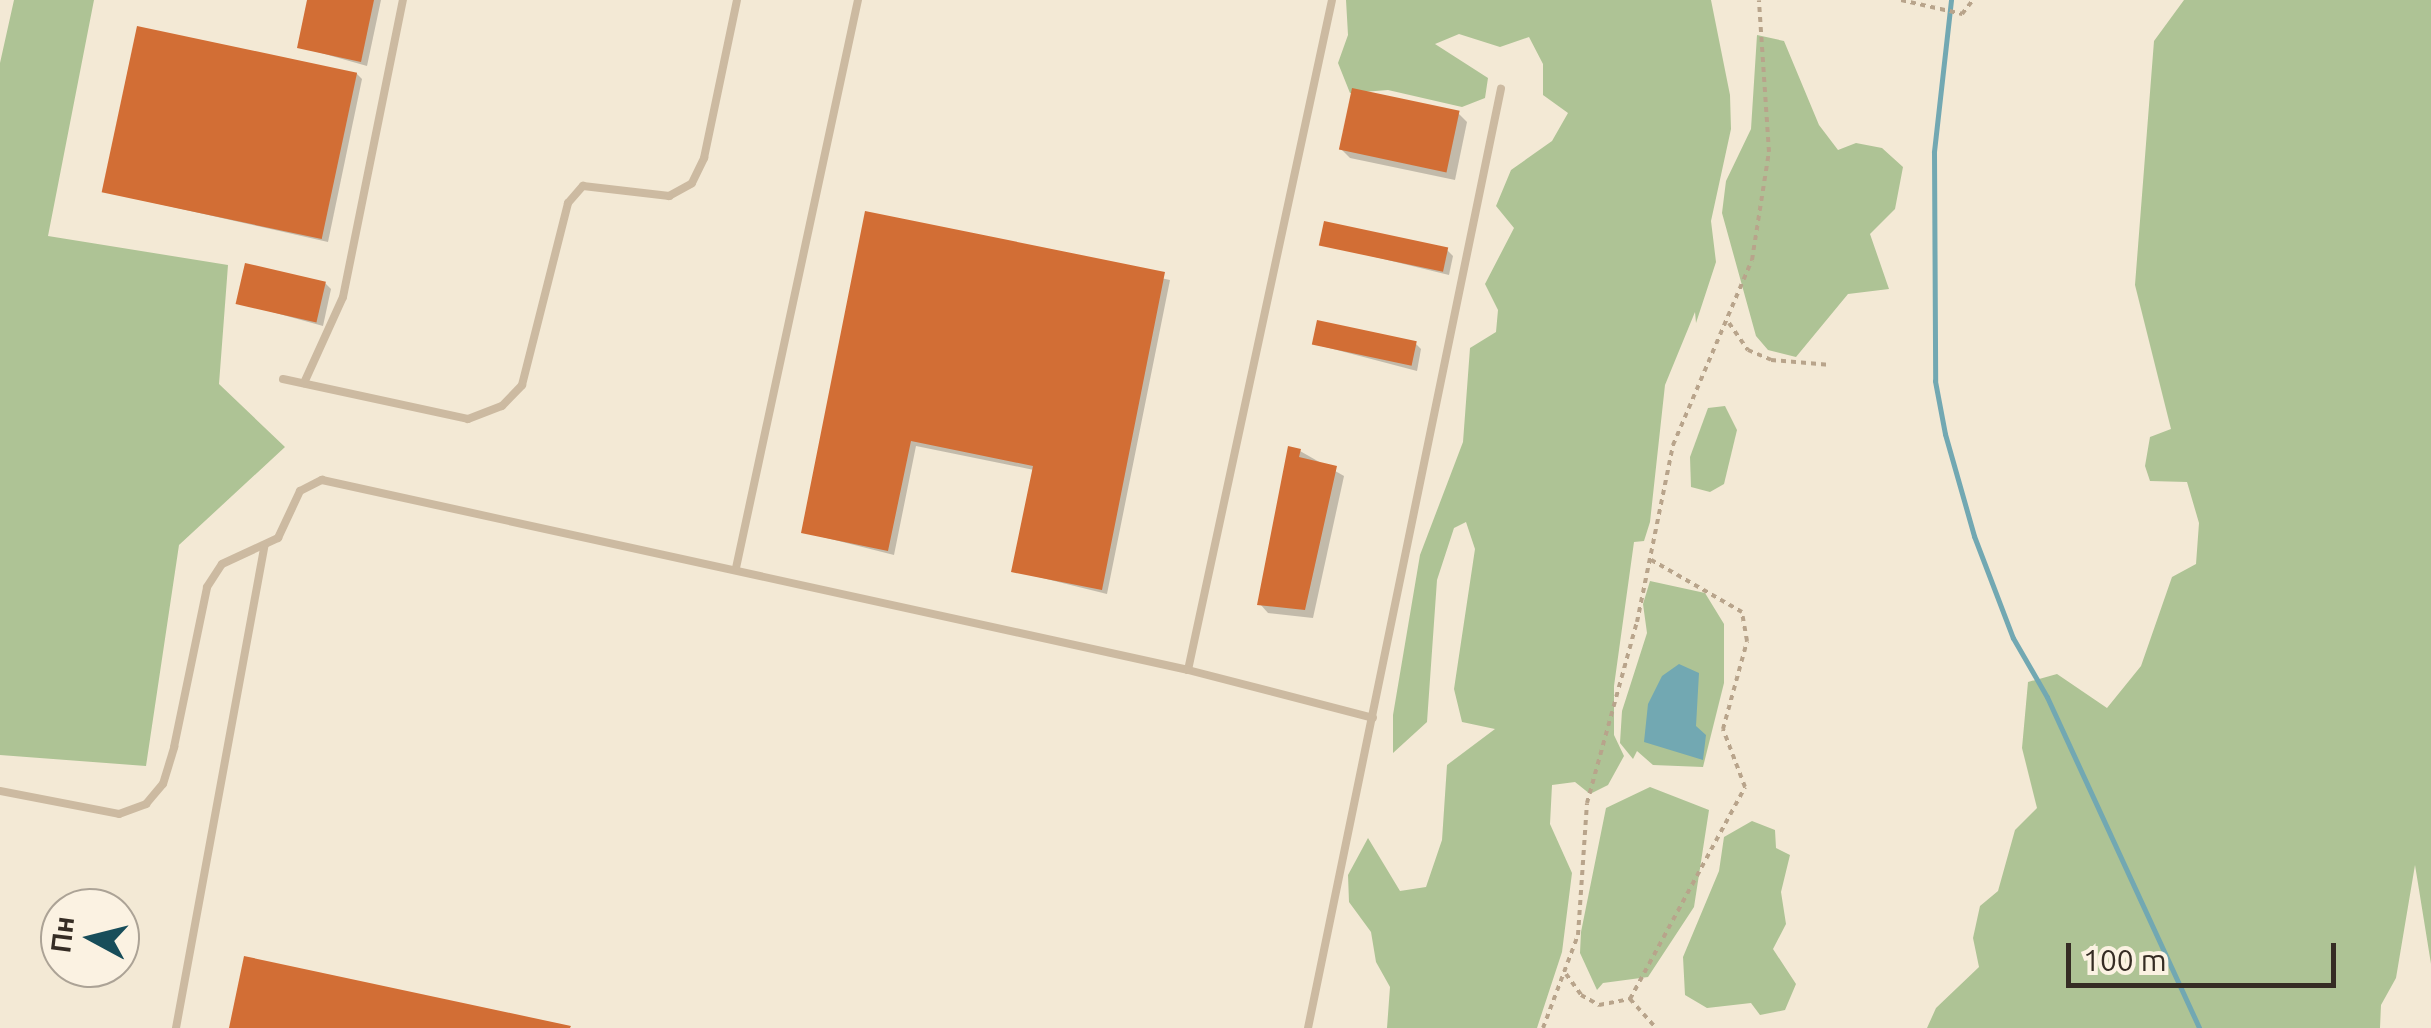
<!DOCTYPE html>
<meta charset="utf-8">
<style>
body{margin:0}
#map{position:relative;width:2431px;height:1028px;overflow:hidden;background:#f3e9d5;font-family:Ubuntu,sans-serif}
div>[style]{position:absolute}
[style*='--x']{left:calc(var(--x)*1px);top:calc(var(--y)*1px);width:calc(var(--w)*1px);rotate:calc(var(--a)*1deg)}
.green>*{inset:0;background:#aec395}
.water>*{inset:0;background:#72a8b2}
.shadow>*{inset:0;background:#0003}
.stream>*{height:5px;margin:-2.5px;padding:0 2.5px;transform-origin:2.5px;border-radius:2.5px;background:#72a8b2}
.building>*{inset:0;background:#d26e35;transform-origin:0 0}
.path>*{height:4px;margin-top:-2px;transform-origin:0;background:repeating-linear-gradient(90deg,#b8a48b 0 5px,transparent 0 10px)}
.service>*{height:8px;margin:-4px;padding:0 4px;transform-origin:4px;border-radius:4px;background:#ccbaa1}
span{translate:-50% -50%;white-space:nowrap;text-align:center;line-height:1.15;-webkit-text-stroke:9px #fbf2e2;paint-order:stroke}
.north{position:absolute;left:40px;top:888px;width:100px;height:100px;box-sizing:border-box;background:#fbf2e2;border:2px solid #aca396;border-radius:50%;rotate:277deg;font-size:28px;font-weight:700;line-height:40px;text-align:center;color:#352c24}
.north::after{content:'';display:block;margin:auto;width:35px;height:45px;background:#174d5a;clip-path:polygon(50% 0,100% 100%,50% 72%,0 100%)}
.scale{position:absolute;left:2066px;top:943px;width:270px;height:45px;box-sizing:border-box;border:5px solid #352c24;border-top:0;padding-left:12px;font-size:30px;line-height:35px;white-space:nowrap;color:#352c24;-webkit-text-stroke:8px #fbf2e2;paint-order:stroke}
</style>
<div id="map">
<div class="green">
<div style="clip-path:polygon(14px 0,94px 0,48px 236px,228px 265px,219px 384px,285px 447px,179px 545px,146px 766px,0 755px,0 63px)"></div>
<div style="clip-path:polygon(1346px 0,1711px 0,1730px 95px,1731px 129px,1711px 221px,1716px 262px,1696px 323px,1695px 312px,1665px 385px,1650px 522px,1644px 541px,1634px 542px,1614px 686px,1614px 735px,1624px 756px,1608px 785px,1590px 794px,1575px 782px,1552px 785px,1550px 824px,1572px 873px,1562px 952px,1537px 1028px,1387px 1028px,1390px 987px,1376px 962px,1371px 932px,1349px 902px,1348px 875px,1368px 838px,1400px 891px,1426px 887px,1442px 840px,1447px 765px,1495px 729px,1462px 722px,1454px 689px,1475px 549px,1466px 522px,1454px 528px,1437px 580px,1427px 722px,1393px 753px,1393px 715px,1420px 555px,1463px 442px,1470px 348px,1496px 332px,1498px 310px,1485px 284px,1514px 228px,1496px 206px,1511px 170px,1552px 141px,1568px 113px,1543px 95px,1543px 64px,1529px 37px,1500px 47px,1459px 34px,1435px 44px,1488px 78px,1485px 98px,1462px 107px,1388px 90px,1350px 93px,1338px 63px,1348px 35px)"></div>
<div style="clip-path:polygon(2184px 0,2431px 0,2431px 964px,2415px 865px,2396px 978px,2381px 1005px,2380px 1028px,1927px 1028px,1936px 1008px,1979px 967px,1973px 938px,1980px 906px,1998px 891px,2015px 830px,2037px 808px,2022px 748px,2028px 682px,2057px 674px,2107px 708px,2141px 666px,2172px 577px,2196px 564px,2199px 523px,2187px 482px,2150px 481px,2145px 466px,2150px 437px,2171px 429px,2135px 285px,2154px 41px)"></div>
<div style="clip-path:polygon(1757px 35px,1784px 41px,1819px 125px,1838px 150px,1856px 143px,1882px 148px,1903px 167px,1895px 209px,1870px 234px,1889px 289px,1848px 294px,1796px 357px,1768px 350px,1756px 336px,1722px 213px,1726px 181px,1751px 129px)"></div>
<div style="clip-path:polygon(1725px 406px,1737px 430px,1724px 484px,1710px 492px,1691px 487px,1690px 457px,1708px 408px)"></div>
<div style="clip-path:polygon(1650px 581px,1705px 593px,1724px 624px,1724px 683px,1703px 767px,1653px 765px,1637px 751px,1633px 759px,1620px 743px,1622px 711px,1647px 633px,1643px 604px)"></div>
<div style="clip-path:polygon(1650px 787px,1709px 810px,1694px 907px,1648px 977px,1603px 983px,1597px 990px,1580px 953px,1581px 932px,1606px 808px)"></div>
<div style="clip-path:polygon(1752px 821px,1775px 830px,1776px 848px,1790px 855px,1781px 892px,1786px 924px,1773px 949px,1796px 984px,1785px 1010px,1760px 1015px,1751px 1003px,1707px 1008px,1685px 995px,1683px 957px,1719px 871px,1724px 837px)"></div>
</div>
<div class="water">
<div style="clip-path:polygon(1679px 664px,1699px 673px,1696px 726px,1706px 735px,1703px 760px,1644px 742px,1648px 704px,1662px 676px)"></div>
</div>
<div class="shadow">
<div style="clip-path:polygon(310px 0,381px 0,367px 66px,300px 47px)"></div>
<div style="clip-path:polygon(356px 73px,362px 79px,328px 242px,106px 192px)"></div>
<div style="clip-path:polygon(1459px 114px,1467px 122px,1455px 180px,1350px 158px,1341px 149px)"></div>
<div style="clip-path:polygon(867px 214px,1170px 280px,1107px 594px,1014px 571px,1034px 470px,916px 446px,894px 555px,803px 532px)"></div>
<div style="clip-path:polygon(1322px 244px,1447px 250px,1453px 256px,1449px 275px)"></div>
<div style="clip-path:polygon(325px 283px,331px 289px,323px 326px,239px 303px)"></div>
<div style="clip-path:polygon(1415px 343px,1421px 349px,1417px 371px,1314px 344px)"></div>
<div style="clip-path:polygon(1300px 451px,1344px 476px,1313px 618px,1268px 613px,1260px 604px)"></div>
</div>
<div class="stream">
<div style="--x:1951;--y:0;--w:153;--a:96.4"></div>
<div style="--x:1934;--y:152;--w:229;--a:89.7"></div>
<div style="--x:1935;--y:381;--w:54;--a:79.3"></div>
<div style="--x:1945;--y:434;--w:106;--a:74.1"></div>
<div style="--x:1974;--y:536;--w:109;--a:69.1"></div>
<div style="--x:2013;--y:638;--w:68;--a:60"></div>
<div style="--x:2047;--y:697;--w:364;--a:65.3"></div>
</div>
<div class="building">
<div style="clip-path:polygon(307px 0,374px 0,361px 62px,297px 48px)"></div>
<div style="left:137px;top:26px;width:225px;height:170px;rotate:12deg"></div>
<div style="left:1352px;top:88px;width:110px;height:63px;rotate:12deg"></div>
<div style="clip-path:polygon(865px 211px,1165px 272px,1102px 590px,1011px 572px,1033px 466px,911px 441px,888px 551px,801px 533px)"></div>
<div style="left:1324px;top:221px;width:127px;height:25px;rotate:12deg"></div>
<div style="left:245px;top:263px;width:83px;height:42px;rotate:13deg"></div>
<div style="left:1317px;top:320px;width:102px;height:25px;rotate:12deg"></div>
<div style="clip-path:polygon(1288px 446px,1301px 449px,1299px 457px,1337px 466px,1305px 610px,1257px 605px)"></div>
<div style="clip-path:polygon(244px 956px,571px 1026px,570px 1028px,229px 1028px)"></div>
</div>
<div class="path">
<div style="--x:1901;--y:0;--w:63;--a:12.9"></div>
<div style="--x:1962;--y:14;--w:18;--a:-52"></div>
<div style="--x:1729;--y:323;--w:33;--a:55"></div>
<div style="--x:1748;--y:350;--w:25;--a:23"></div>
<div style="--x:1771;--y:360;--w:60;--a:4.8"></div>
<div style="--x:1566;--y:974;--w:26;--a:54"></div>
<div style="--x:1581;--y:995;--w:21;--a:29"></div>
<div style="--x:1599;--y:1005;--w:32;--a:-11"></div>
<div style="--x:1630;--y:999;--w:241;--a:-61.5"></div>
<div style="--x:1745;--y:787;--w:62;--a:-110.8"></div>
<div style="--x:1723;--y:729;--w:91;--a:-74.7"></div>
<div style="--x:1747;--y:641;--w:29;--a:-100"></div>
<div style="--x:1742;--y:612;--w:106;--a:-150.1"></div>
<div style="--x:1630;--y:999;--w:39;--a:48"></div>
<div style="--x:1543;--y:1028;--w:99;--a:-69.4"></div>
<div style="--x:1578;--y:935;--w:132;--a:-86.1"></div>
<div style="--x:1587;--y:803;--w:188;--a:-74.6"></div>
<div style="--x:1637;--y:622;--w:181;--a:-78.5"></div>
<div style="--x:1673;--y:445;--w:201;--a:-66.9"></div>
<div style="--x:1752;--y:260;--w:109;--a:-81.1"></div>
<div style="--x:1769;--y:152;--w:152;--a:-93.8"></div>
</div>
<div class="service">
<div style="--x:283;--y:379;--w:189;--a:12.2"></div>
<div style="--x:468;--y:419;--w:36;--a:-21"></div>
<div style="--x:502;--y:406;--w:29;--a:-46"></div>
<div style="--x:522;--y:385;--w:188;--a:-75.8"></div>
<div style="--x:568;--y:203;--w:23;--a:-49"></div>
<div style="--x:583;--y:186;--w:87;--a:6.6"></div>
<div style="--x:669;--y:196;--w:26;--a:-29"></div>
<div style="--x:692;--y:183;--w:28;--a:-64"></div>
<div style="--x:704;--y:158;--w:161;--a:-78.2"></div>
<div style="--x:304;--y:383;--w:94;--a:-65.6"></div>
<div style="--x:343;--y:297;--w:303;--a:-78.6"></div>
<div style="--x:736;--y:568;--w:581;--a:-77.88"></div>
<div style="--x:1188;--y:670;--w:685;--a:-77.87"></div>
<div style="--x:0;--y:791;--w:121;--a:10.9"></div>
<div style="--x:119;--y:814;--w:29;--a:-20"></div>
<div style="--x:146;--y:804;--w:26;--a:-50"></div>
<div style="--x:163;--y:784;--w:39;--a:-73"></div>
<div style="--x:174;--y:747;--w:163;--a:-78.3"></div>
<div style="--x:207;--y:587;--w:27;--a:-57"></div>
<div style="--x:222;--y:564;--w:62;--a:-24.9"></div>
<div style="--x:278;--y:538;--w:52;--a:-64.9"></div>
<div style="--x:300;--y:491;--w:25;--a:-27"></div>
<div style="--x:322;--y:480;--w:887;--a:12.37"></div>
<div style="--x:1188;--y:670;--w:191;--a:14.5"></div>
<div style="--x:176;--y:1028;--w:491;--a:-79.6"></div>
<div style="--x:1308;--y:1028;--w:959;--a:-78.39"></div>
</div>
<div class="north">Пн</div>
<div class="scale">100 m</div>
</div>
